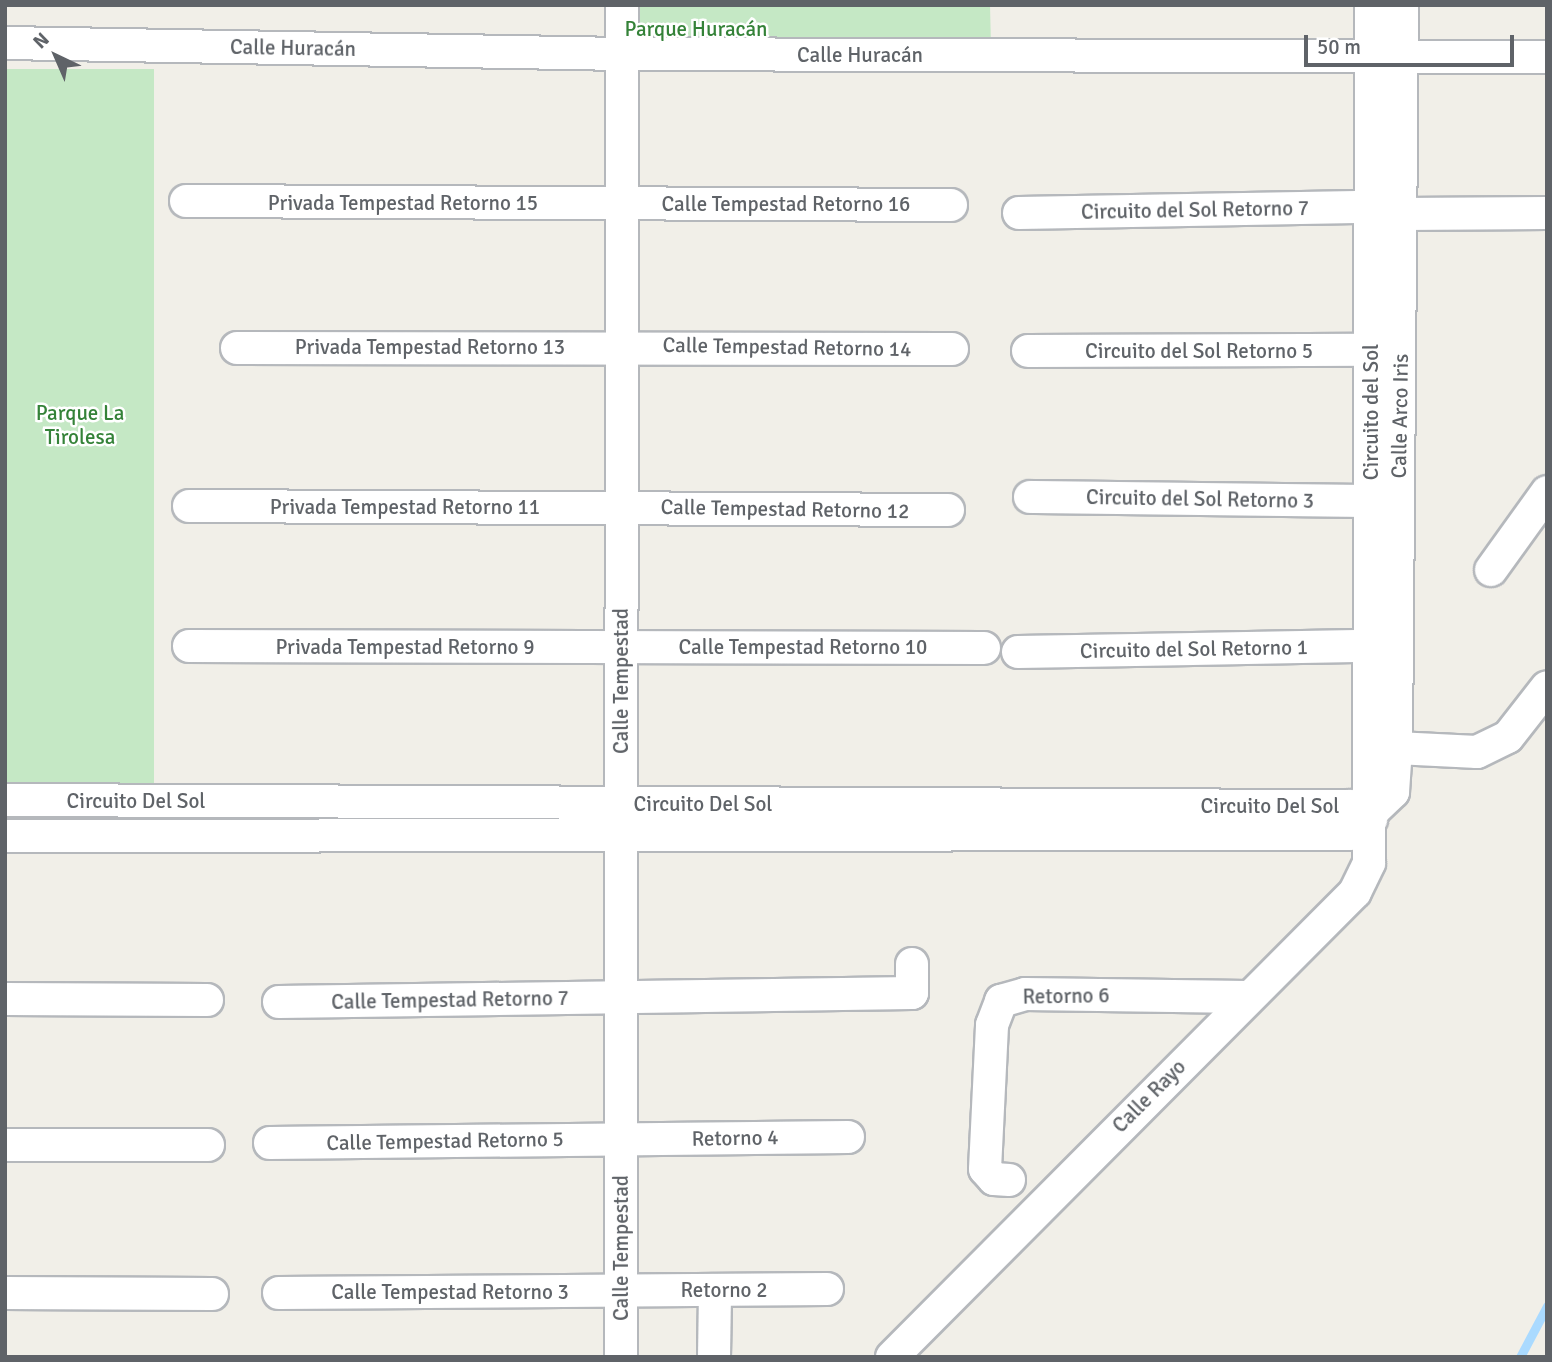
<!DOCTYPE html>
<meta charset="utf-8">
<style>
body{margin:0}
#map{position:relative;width:1552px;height:1362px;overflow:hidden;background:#f1efe8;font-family:Signika,sans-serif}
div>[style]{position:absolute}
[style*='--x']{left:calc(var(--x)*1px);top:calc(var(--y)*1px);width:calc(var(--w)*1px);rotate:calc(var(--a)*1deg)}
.green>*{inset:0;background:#c5e8c5;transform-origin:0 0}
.stream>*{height:9px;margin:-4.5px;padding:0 4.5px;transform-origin:4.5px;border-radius:4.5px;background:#aadaff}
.roads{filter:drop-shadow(2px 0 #b5b8bc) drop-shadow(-2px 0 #b5b8bc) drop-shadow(0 2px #b5b8bc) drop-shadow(0 -2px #b5b8bc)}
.minor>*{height:32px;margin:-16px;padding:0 16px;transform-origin:16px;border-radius:16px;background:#fff}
span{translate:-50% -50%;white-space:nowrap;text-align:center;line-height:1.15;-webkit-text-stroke:5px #fff;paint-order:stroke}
.park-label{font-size:21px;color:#348238}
.street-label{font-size:21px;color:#5f6368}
.frame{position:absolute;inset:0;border:7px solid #5f6368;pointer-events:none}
.north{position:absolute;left:21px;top:21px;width:70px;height:70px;-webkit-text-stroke:5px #fff;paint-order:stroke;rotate:316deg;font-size:19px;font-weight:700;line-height:28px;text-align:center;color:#5f6368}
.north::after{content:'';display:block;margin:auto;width:24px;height:32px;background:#5f6368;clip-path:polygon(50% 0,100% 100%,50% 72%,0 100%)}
.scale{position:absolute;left:1304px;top:35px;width:210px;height:32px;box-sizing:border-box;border:4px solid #5f6368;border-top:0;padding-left:9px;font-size:21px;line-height:24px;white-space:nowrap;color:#5f6368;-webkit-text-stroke:5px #fff;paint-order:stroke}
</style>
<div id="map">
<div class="green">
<div style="clip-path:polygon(622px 5px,990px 5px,991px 47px,622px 54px)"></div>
<div style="left:154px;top:69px;width:715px;height:149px;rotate:90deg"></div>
</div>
<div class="stream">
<div style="--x:1520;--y:1357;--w:58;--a:-62.1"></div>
</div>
<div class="roads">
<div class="minor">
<div style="--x:5;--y:43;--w:617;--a:1.02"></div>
<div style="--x:622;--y:54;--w:925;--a:0.19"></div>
<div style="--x:186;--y:201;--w:765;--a:0.3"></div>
<div style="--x:1019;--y:213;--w:352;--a:-1"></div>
<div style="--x:1402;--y:214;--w:145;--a:-0.4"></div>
<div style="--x:237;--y:348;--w:715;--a:0.08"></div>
<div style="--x:1028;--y:351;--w:343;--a:-0.2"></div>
<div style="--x:1030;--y:497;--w:341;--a:0.7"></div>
<div style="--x:189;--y:506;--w:759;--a:0.3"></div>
<div style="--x:1491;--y:570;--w:96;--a:-54.3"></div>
<div style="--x:189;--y:646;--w:795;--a:0.14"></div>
<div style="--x:1018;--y:652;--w:352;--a:-1"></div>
<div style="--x:1396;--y:748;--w:81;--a:2.8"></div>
<div style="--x:1477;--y:752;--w:34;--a:-26"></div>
<div style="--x:1508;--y:737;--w:63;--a:-52"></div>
<div style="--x:5;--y:800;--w:1345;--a:0.26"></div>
<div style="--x:1350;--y:806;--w:25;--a:32"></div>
<div style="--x:5;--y:836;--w:1344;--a:-0.09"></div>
<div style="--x:1349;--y:834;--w:61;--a:-43.7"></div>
<div style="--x:1393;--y:792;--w:44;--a:-86.1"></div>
<div style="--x:1396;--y:748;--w:743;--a:-89.54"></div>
<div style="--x:5;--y:999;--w:202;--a:0.3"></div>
<div style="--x:279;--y:1002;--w:633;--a:-0.81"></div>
<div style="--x:912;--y:993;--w:29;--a:-90"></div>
<div style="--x:270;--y:1143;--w:578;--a:-0.59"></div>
<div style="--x:5;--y:1145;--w:203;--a:0"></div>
<div style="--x:1009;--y:1180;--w:15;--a:-176"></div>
<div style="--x:994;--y:1179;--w:13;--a:-132"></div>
<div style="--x:985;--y:1169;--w:144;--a:-87.2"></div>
<div style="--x:992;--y:1025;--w:26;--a:-69"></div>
<div style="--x:1001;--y:1001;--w:25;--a:-16"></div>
<div style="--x:1025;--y:994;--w:222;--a:0.8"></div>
<div style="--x:5;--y:1293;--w:207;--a:0.3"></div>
<div style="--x:279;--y:1293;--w:548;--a:-0.42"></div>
<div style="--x:621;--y:1357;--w:1352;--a:-89.96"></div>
<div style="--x:714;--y:1357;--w:67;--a:-89.1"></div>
<div style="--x:892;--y:1357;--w:656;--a:-45.12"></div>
<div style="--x:1355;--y:892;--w:32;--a:-64"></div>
<div style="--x:1369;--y:863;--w:858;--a:-89.87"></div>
</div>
</div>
<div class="park-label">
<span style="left:696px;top:29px">Parque Huracán</span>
<span style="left:80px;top:425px">Parque La<br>Tirolesa</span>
</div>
<div class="street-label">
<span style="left:293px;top:48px;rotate:1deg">Calle Huracán</span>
<span style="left:860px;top:55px">Calle Huracán</span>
<span style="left:403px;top:203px">Privada Tempestad Retorno 15</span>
<span style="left:786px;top:204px">Calle Tempestad Retorno 16</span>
<span style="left:1195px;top:210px;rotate:-1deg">Circuito del Sol Retorno 7</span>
<span style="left:430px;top:347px">Privada Tempestad Retorno 13</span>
<span style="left:787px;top:347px;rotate:1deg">Calle Tempestad Retorno 14</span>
<span style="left:1199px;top:351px">Circuito del Sol Retorno 5</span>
<span style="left:1371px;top:412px;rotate:-90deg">Circuito del Sol</span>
<span style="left:1400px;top:416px;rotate:-89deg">Calle Arco Iris</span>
<span style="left:1200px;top:499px;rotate:1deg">Circuito del Sol Retorno 3</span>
<span style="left:405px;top:507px">Privada Tempestad Retorno 11</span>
<span style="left:785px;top:509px;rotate:1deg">Calle Tempestad Retorno 12</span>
<span style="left:405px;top:647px">Privada Tempestad Retorno 9</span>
<span style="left:803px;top:647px">Calle Tempestad Retorno 10</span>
<span style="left:1194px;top:649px;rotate:-1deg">Circuito del Sol Retorno 1</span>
<span style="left:621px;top:681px;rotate:-90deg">Calle Tempestad</span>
<span style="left:136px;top:801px">Circuito Del Sol</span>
<span style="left:703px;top:804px">Circuito Del Sol</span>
<span style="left:1270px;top:806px">Circuito Del Sol</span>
<span style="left:1066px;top:996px;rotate:-1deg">Retorno 6</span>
<span style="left:450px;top:1000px;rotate:-1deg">Calle Tempestad Retorno 7</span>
<span style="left:1149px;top:1096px;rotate:-45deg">Calle Rayo</span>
<span style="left:735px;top:1138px;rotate:-1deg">Retorno 4</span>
<span style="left:445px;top:1141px;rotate:-1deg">Calle Tempestad Retorno 5</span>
<span style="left:621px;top:1248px;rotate:-90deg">Calle Tempestad</span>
<span style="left:724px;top:1290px">Retorno 2</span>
<span style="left:450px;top:1292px">Calle Tempestad Retorno 3</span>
</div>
<div class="frame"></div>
<div class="north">N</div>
<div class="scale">50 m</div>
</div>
